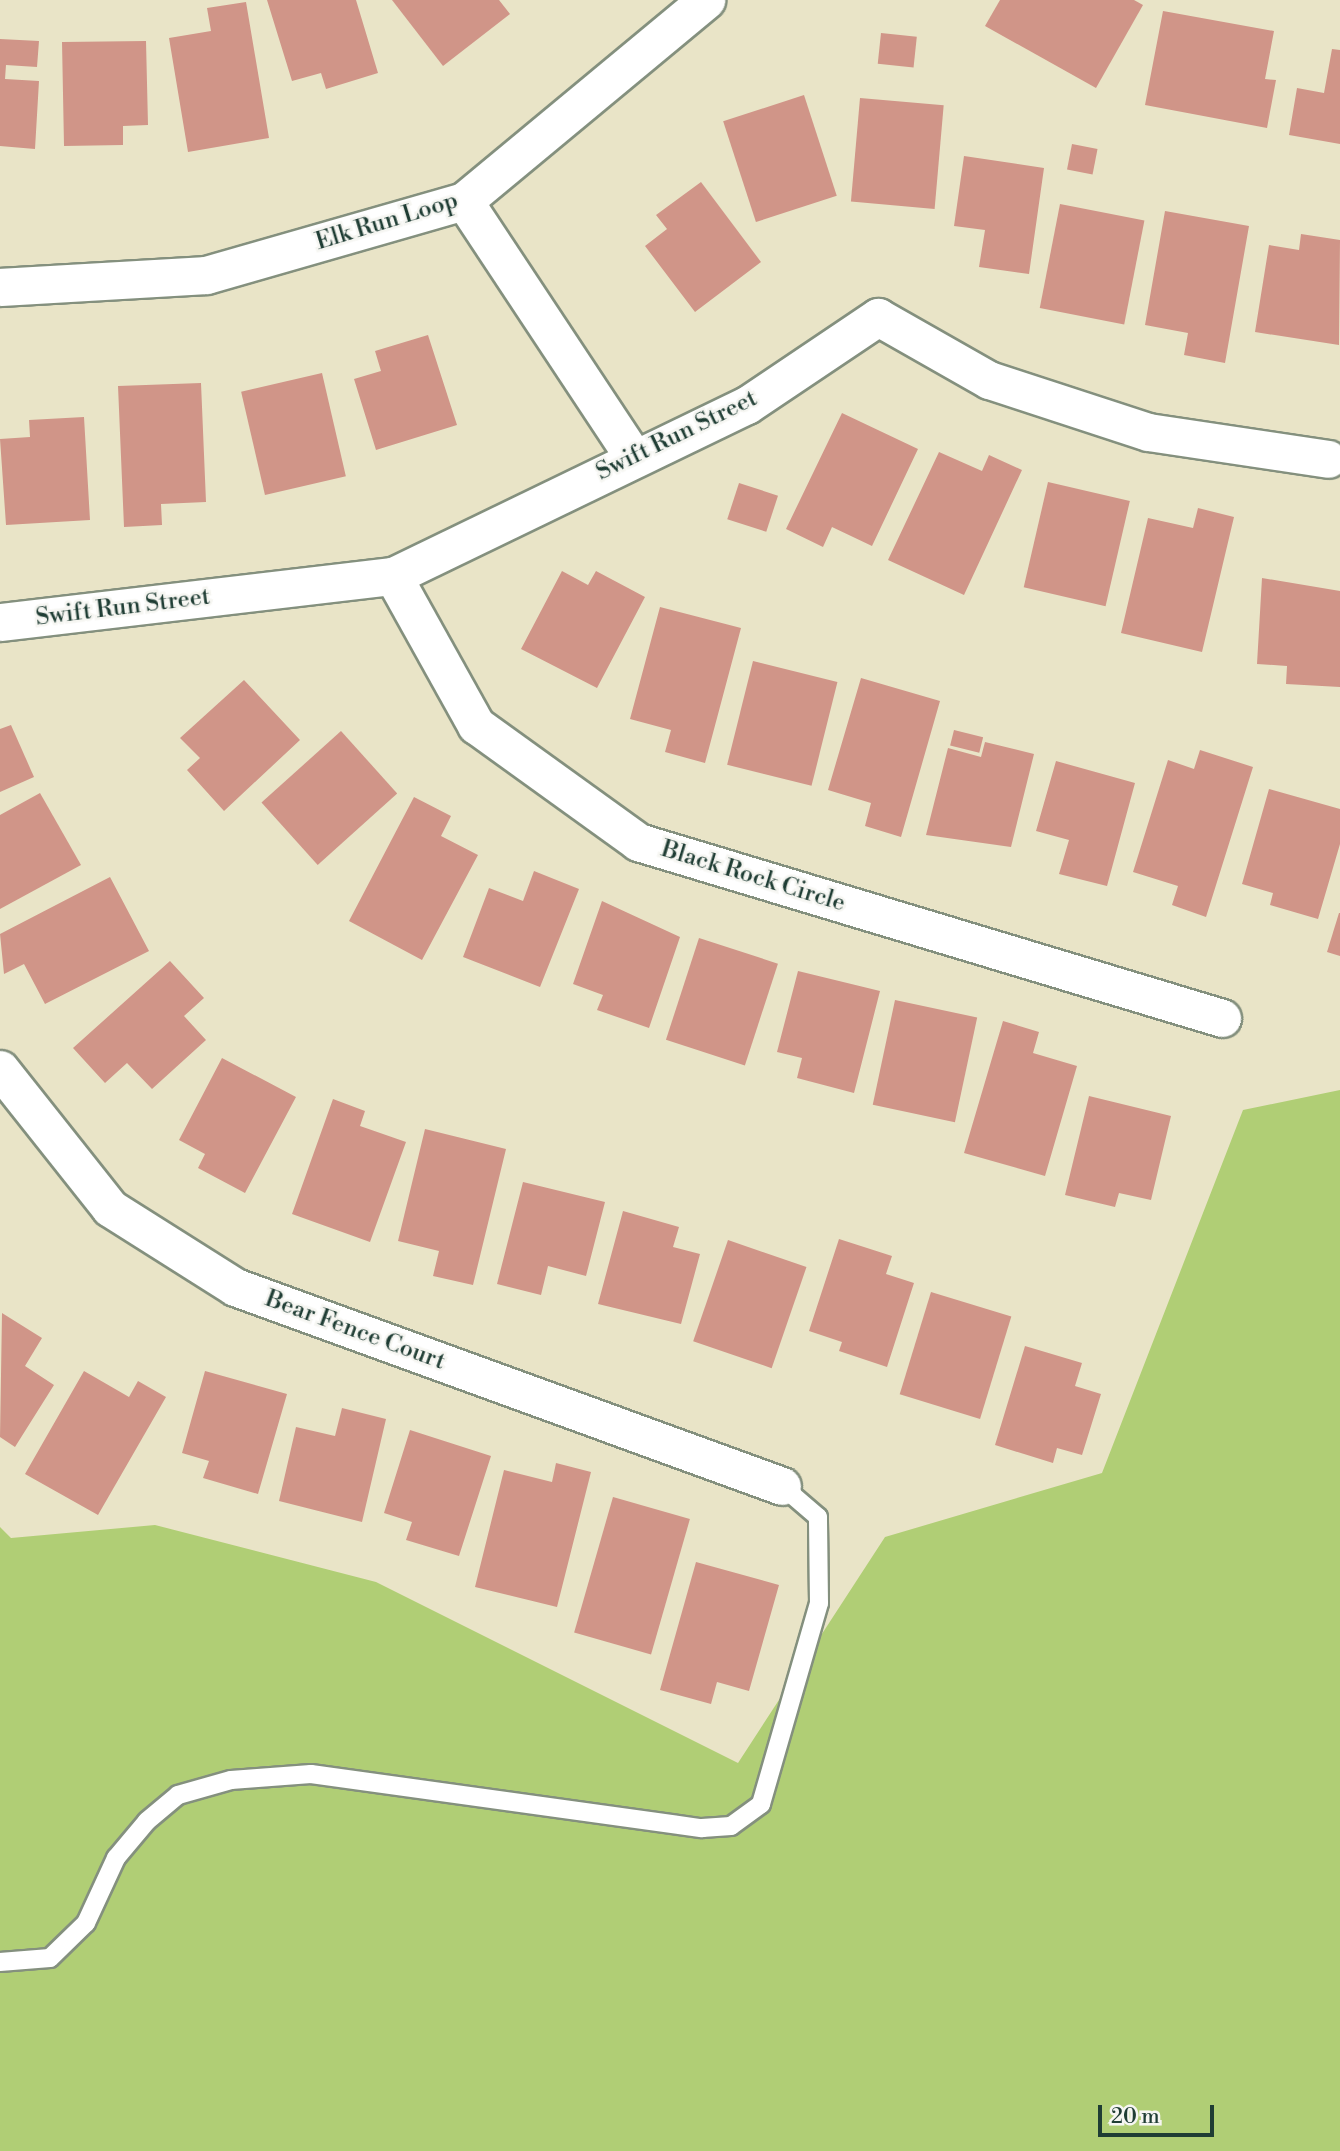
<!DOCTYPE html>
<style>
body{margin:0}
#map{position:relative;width:1340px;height:2151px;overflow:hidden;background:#e9e4c7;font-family:"Libre Bodoni",serif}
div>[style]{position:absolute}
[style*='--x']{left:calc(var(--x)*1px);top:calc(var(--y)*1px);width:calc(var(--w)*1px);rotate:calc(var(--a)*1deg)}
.green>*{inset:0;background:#b0ce75}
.building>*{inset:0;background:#d09588;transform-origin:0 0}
.roads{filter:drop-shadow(2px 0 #84907e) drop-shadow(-2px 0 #84907e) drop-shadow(0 2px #84907e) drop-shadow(0 -2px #84907e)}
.service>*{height:18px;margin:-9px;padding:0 9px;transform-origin:9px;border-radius:9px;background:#fff}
.minor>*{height:37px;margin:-18.5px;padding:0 18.5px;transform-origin:18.5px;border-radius:18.5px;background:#fff}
span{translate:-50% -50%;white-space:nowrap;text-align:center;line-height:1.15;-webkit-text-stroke:5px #f6f6f2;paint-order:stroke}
.street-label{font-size:24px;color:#1f3d34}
.scale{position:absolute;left:1098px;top:2105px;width:116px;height:32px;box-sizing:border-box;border:4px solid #1f3d34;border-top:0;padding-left:9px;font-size:21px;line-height:24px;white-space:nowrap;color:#1f3d34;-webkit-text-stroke:5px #f6f6f2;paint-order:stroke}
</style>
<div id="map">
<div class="green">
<div style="clip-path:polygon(1340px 1090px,1340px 2151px,0 2151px,0 1527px,11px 1538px,155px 1525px,376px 1582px,738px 1763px,885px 1537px,1102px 1473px,1243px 1110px)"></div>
</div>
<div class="building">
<div style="clip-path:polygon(267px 0,356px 0,378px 73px,326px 89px,321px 73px,292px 81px)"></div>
<div style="clip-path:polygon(392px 0,499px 0,510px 14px,443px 66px)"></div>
<div style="clip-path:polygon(1000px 0,1134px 0,1143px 5px,1096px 88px,985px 26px)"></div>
<div style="clip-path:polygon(246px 2px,269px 138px,188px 152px,169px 38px,211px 31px,207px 8px)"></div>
<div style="clip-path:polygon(1163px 11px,1274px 31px,1265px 79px,1276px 80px,1267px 128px,1145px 105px)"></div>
<div style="left:881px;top:33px;width:36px;height:31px;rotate:6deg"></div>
<div style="clip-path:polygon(0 39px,39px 41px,37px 67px,6px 65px,5px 79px,39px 81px,35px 149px,0 146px)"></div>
<div style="clip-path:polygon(146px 41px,148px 125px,123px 126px,123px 145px,64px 146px,62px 42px)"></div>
<div style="clip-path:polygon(1332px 49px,1340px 50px,1340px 144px,1289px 135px,1297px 88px,1324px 93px)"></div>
<div style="left:804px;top:95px;width:106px;height:85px;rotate:72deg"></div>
<div style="left:860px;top:98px;width:84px;height:104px;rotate:5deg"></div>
<div style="left:1072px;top:144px;width:26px;height:26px;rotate:11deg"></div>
<div style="clip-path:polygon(964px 156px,1044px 168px,1029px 274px,979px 267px,985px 230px,954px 226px)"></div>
<div style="clip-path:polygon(701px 182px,761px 262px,695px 312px,645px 246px,667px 229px,656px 215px)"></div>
<div style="left:1060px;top:204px;width:86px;height:106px;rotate:11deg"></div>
<div style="clip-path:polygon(1165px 211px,1249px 226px,1225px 363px,1184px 355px,1188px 333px,1145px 325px)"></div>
<div style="clip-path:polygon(1301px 234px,1340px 240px,1339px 345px,1255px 332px,1269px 245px,1299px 250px)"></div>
<div style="clip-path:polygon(428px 335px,457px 425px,376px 450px,354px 379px,381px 371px,375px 351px)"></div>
<div style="left:322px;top:373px;width:106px;height:83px;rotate:77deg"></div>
<div style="clip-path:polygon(201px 383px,206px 502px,161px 504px,162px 525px,124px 527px,118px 386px)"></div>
<div style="clip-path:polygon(842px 413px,918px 449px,872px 546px,832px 527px,823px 547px,786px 529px)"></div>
<div style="clip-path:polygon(84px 417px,90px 520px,6px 525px,0 439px,30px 437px,29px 420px)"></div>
<div style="clip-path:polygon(939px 452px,982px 471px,989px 455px,1022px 470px,964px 595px,888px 560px)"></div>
<div style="left:1048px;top:482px;width:84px;height:108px;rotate:13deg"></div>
<div style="left:739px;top:483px;width:41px;height:38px;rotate:18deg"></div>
<div style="clip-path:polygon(1198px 508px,1234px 517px,1202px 652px,1121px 633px,1148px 518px,1193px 528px)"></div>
<div style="clip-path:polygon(562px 571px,588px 585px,596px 571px,645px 597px,597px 688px,521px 649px)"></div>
<div style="clip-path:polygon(1262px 578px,1340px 591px,1340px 687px,1286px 684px,1287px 666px,1257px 664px)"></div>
<div style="clip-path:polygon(660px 607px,741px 628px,705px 763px,665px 752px,671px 730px,630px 719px)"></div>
<div style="left:753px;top:661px;width:87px;height:107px;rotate:14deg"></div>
<div style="clip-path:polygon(861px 678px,940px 701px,901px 837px,865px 826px,871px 803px,828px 790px)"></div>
<div style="clip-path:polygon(244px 680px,300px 740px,224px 811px,187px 770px,200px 758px,180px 738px)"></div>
<div style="clip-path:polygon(11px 725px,34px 777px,0 792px,0 729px)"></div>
<div style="left:954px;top:730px;width:30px;height:16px;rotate:14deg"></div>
<div style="left:341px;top:731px;width:84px;height:107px;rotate:48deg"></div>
<div style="clip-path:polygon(985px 742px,1034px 754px,1011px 847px,926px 835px,948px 748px,981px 757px)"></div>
<div style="clip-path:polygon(1200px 750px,1253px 767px,1206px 917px,1172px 905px,1178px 886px,1133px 872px,1168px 760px,1194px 769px)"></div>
<div style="clip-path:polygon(1056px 761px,1135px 783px,1107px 886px,1059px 874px,1069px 840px,1036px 831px)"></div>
<div style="clip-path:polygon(1269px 789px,1340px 809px,1340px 844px,1318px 919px,1270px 905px,1273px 893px,1242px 884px)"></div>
<div style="clip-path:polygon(40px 793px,81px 865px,0 909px,0 815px)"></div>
<div style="clip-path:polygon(414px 797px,451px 816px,441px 836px,478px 855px,422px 960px,349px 921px)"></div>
<div style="clip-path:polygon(534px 871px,579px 889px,540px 987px,463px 957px,489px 888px,523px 901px)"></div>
<div style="clip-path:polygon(110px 877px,149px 951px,45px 1004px,24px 964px,4px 974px,0 934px)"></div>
<div style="clip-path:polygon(602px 901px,680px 937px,649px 1028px,597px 1010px,603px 995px,573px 984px)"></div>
<div style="clip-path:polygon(1339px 913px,1340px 913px,1340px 956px,1327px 952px)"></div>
<div style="left:699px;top:938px;width:83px;height:107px;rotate:18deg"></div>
<div style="clip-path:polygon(170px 961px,204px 998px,184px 1016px,206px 1040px,152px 1089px,127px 1063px,105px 1083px,73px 1048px)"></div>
<div style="clip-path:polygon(798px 971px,880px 991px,854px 1093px,797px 1078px,802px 1058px,777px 1052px)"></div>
<div style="left:895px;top:1000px;width:84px;height:107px;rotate:12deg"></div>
<div style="clip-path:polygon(1003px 1021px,1039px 1032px,1033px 1053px,1077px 1066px,1045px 1176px,964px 1153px)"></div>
<div style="clip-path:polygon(222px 1058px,296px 1097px,245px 1193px,198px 1168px,205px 1154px,179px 1140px)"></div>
<div style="clip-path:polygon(1089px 1096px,1171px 1116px,1151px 1200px,1119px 1193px,1115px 1207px,1065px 1195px)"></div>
<div style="clip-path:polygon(333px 1099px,365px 1111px,360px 1126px,406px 1142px,370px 1242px,292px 1214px)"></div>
<div style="clip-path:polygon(425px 1129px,506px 1149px,473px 1285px,433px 1276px,439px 1251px,398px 1241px)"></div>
<div style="clip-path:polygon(523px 1182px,605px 1202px,586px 1276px,548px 1266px,541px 1295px,497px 1284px)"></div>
<div style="clip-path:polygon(623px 1211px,679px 1227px,673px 1247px,700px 1254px,681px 1324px,598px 1304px)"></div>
<div style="clip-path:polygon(839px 1239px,892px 1256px,886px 1274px,914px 1283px,887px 1367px,839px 1351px,842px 1342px,809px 1331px)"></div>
<div style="left:728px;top:1240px;width:83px;height:107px;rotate:19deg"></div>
<div style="left:931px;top:1292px;width:84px;height:107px;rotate:17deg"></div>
<div style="clip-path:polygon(2px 1313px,42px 1338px,25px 1366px,54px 1385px,15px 1447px,0 1437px)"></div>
<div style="clip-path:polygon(1025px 1346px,1082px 1363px,1075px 1386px,1101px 1394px,1082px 1455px,1057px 1448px,1053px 1463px,995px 1445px)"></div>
<div style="clip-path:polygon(84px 1371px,129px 1397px,138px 1381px,166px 1397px,98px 1515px,25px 1474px)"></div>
<div style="clip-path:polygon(205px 1371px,287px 1394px,258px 1494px,203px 1478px,209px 1461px,182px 1453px)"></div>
<div style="clip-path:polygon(342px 1408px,386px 1419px,362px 1522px,279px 1501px,296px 1427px,335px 1436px)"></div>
<div style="clip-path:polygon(410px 1430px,491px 1456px,459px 1556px,406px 1540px,412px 1522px,384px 1513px)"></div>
<div style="clip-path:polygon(556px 1463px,591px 1472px,557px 1607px,475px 1587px,504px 1470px,552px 1482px)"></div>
<div style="left:613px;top:1497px;width:80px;height:141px;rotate:16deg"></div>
<div style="clip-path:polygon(696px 1562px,779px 1585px,749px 1691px,717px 1682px,711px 1704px,660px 1690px)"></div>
</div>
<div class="roads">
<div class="service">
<div style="--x:0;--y:1962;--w:50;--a:-4.6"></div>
<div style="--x:50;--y:1958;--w:50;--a:-44.2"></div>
<div style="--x:86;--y:1923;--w:72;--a:-65.2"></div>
<div style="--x:116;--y:1858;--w:48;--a:-50"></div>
<div style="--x:147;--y:1821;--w:40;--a:-40"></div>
<div style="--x:178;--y:1795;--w:55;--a:-15.8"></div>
<div style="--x:231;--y:1780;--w:80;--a:-4.3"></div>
<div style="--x:311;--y:1774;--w:395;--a:7.9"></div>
<div style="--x:702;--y:1828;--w:29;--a:-4"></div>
<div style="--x:731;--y:1826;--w:37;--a:-36"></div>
<div style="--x:761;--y:1804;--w:209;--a:-73.9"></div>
<div style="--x:819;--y:1603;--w:86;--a:-90.7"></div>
<div style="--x:818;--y:1517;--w:48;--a:-139.3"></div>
</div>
<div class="minor">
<div style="--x:464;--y:201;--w:308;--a:56.5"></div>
<div style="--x:0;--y:287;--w:206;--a:-3.3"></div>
<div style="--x:206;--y:275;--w:268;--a:-16"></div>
<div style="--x:464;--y:201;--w:315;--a:-39.7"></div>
<div style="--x:393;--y:576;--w:171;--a:60.9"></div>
<div style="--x:476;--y:725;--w:200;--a:35.8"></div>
<div style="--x:638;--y:842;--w:610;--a:16.77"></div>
<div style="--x:0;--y:622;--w:396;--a:-6.7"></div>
<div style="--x:393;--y:576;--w:393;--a:-25.8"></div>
<div style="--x:747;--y:405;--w:158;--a:-33.9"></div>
<div style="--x:878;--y:317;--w:128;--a:29.6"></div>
<div style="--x:989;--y:380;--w:167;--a:18.1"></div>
<div style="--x:1148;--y:432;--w:182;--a:8.5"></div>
<div style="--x:0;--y:1069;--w:177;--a:51.6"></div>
<div style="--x:110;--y:1208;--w:148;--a:32.3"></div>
<div style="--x:235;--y:1287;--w:582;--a:19.99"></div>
</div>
</div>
<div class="street-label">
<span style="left:387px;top:222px;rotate:-17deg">Elk Run Loop</span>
<span style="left:677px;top:436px;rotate:-26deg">Swift Run Street</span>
<span style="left:123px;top:608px;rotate:-7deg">Swift Run Street</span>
<span style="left:753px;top:877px;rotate:17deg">Black Rock Circle</span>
<span style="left:355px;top:1331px;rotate:20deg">Bear Fence Court</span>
</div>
<div class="scale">20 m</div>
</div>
